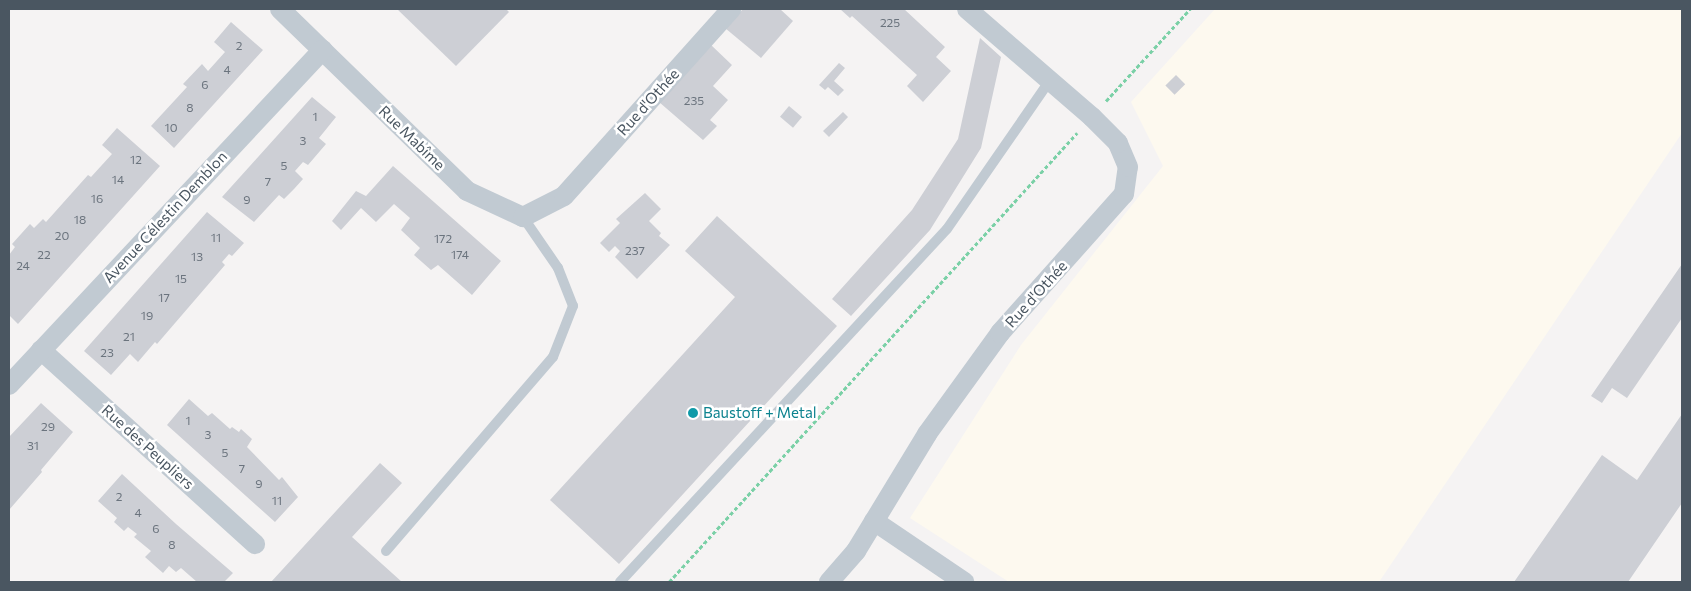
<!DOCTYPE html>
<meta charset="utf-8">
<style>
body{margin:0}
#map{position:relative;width:1691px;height:591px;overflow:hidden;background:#f5f3f3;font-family:Commissioner,sans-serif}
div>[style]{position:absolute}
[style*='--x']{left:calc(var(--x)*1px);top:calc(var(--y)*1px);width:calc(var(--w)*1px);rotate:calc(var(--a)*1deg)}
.commercial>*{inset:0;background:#fdf9ef}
.building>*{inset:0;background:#cdcfd5;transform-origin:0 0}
.path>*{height:3px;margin-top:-1.5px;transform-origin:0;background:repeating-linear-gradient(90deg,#7ad0a6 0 4px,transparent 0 6.5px)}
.lane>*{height:10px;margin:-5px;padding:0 5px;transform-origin:5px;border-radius:5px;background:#c1cad2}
.street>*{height:20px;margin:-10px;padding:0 10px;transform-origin:10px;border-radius:10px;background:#c1cad2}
.dots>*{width:14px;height:14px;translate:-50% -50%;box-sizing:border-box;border:2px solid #fff;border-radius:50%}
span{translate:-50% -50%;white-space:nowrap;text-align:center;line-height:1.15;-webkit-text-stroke:5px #fff;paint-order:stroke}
.number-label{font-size:12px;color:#6b747e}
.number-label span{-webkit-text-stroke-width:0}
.street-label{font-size:15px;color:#4a5661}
.culture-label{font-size:15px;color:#0d838f}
.left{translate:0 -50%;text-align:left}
.frame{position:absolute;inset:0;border:10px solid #4a5661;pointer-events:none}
</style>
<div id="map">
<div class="commercial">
<div style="clip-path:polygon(1215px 9px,1682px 9px,1682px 133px,1379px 582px,1009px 582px,910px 518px,1021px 345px,1163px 166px,1131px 102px)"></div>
</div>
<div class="building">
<div style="clip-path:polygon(397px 9px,506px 9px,509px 12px,456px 66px)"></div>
<div style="clip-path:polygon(743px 9px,780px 9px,793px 21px,761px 58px,725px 28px)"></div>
<div style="clip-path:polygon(840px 9px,904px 9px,945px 47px,936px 57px,951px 71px,923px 102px,907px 86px,917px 75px,852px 16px,850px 18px)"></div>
<div style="clip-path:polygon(231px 22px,263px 50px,174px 148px,151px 126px,187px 87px,183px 84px,202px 64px,208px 71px,225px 52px,214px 42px)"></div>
<div style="clip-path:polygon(980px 38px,1001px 57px,981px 148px,930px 230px,851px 316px,832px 299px,912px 210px,958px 139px)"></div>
<div style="clip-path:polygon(710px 44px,732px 65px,713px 86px,728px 100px,710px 120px,717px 126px,703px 140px,659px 102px)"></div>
<div style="clip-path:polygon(839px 63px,845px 68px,834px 81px,844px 90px,838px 96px,828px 87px,825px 90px,819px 85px)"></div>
<div style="left:1176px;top:75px;width:13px;height:15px;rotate:45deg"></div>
<div style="clip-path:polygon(312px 97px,336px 117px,319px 138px,326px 144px,308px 165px,303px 162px,295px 171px,303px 179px,294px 189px,284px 199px,279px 195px,254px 222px,222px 197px)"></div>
<div style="left:789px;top:106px;width:17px;height:14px;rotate:40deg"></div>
<div style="clip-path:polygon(843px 112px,848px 117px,829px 137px,823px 131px)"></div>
<div style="clip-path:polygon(117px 128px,160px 166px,18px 324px,9px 315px,9px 255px,15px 247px,12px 244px,30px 224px,34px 228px,43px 219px,46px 222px,88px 175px,91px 177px,112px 154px,102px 145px)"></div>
<div style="clip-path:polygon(393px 166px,501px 261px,472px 295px,438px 265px,431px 270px,414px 255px,420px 248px,401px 230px,410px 218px,394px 204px,376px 222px,361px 208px,341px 230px,332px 221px,356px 191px,366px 196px)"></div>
<div style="clip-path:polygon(645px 193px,661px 209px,649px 221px,661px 233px,659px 236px,670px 245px,637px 279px,615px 257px,620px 251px,615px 246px,609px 252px,600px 243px,620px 223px,616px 219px)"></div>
<div style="clip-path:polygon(207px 212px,244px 243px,232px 256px,229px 254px,222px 262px,225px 265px,157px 344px,155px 342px,138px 362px,130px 354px,111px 375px,84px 351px)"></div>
<div style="clip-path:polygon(717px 216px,837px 326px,619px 564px,550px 500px,735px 297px,685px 251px)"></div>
<div style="clip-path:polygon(1682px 264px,1682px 318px,1627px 398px,1612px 388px,1602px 403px,1591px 396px)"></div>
<div style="clip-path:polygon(189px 399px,208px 416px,212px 413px,230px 429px,232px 427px,239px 432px,241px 429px,252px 439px,247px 447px,279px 480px,282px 477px,298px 497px,275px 522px,167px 425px)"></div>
<div style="clip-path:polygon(41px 403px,73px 432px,41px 470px,42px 472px,9px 510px,9px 437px)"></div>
<div style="clip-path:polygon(1682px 414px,1682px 503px,1628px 582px,1514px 582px,1602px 455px,1637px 480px)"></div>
<div style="clip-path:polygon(380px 463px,402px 483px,352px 537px,402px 582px,271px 582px)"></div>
<div style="clip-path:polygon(122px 474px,176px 524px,233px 573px,224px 582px,197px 582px,181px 568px,176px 572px,169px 566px,163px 573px,145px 557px,151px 551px,134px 537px,137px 534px,128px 527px,124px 531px,114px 522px,117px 518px,98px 501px)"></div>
</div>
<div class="path">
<div style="--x:1106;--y:101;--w:125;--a:-47.6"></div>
<div style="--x:669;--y:582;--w:607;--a:-47.74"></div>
</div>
<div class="lane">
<div style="--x:386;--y:551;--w:256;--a:-49.3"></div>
<div style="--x:553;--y:357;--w:55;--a:-68.6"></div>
<div style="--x:573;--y:306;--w:41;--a:-111.5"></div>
<div style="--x:558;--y:268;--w:62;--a:-124.5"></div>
<div style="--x:620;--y:582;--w:481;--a:-47.2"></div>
<div style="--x:947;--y:229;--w:181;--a:-55.3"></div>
</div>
<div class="street">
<div style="--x:280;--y:9;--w:261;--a:44.2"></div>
<div style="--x:467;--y:191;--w:62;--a:24.9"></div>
<div style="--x:523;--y:217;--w:46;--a:-27.1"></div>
<div style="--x:564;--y:196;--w:251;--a:-48.2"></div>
<div style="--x:41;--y:350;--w:289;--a:42.2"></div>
<div style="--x:9;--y:385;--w:459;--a:-46.9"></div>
<div style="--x:874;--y:521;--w:109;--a:34.1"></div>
<div style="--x:829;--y:582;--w:41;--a:-48.9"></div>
<div style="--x:856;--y:551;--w:137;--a:-58.7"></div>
<div style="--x:927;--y:434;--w:125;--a:-54.1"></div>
<div style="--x:1000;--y:333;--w:186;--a:-48.3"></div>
<div style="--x:1124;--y:194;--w:27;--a:-82"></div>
<div style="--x:1128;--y:167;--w:26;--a:-113"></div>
<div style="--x:1118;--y:143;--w:37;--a:-135"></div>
<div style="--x:1092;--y:117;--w:165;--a:-139.2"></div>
</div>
<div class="dots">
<div style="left:693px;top:413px;background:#0f9aa8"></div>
</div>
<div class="number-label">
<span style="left:890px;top:23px">225</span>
<span style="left:239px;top:46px">2</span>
<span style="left:227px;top:70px">4</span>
<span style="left:205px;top:85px">6</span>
<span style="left:694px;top:101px">235</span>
<span style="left:190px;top:108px">8</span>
<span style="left:315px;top:117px">1</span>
<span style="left:171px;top:128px">10</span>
<span style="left:303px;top:141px">3</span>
<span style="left:136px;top:160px">12</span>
<span style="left:284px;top:166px">5</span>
<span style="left:118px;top:180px">14</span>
<span style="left:268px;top:182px">7</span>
<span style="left:97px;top:199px">16</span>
<span style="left:247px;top:200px">9</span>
<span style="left:80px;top:220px">18</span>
<span style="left:62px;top:236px">20</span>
<span style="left:216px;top:238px">11</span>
<span style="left:443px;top:239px">172</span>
<span style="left:635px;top:251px">237</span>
<span style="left:44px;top:255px">22</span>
<span style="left:460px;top:255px">174</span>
<span style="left:197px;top:257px">13</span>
<span style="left:23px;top:266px">24</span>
<span style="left:181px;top:279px">15</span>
<span style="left:164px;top:298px">17</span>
<span style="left:147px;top:316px">19</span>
<span style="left:129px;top:337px">21</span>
<span style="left:107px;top:353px">23</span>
<span style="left:188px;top:421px">1</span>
<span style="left:48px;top:427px">29</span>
<span style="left:208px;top:435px">3</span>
<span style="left:33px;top:446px">31</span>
<span style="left:225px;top:453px">5</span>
<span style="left:242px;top:469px">7</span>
<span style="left:259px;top:484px">9</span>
<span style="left:119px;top:497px">2</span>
<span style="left:277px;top:501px">11</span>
<span style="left:138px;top:513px">4</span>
<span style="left:156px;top:529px">6</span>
<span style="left:172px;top:545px">8</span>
</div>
<div class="street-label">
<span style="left:648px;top:102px;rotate:-48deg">Rue d'Othée</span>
<span style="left:412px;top:138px;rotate:44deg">Rue Mabîme</span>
<span style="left:165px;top:217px;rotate:-47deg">Avenue Célestin Demblon</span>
<span style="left:1036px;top:294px;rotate:-48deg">Rue d'Othée</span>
<span style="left:148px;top:447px;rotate:42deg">Rue des Peupliers</span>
</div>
<div class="culture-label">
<span class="left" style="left:703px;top:413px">Baustoff + Metal</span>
</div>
<div class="frame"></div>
</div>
